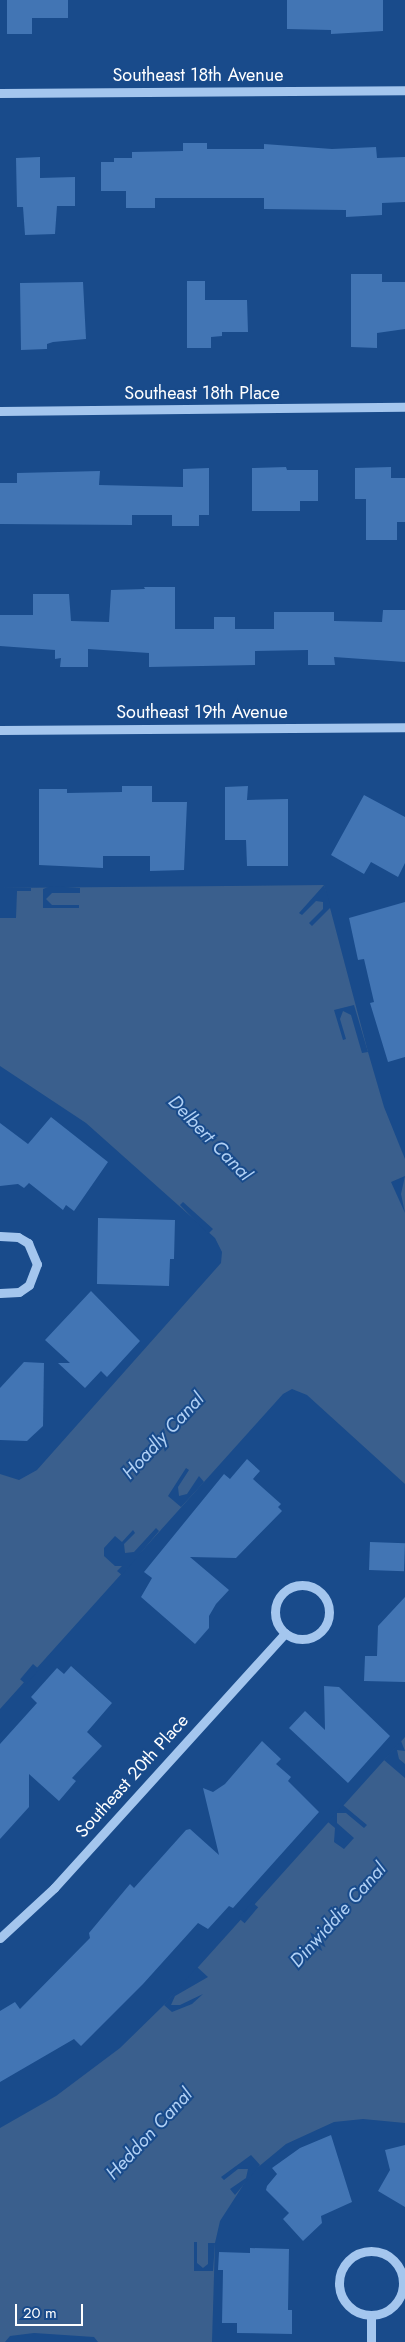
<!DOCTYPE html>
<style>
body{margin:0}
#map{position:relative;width:405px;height:2342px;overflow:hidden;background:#194b8b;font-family:Jost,sans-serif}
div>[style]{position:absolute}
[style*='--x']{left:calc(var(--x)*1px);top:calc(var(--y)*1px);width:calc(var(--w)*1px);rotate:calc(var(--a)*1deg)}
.water>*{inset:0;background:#3a5f8d}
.pier>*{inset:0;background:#194b8b;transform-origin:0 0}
.building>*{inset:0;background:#4275b4;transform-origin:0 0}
.minor>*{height:9px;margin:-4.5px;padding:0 4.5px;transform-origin:4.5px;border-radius:4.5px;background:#a4c6ee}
.minor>.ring{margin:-4.5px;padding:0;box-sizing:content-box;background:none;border:9px solid #a4c6ee;border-radius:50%}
span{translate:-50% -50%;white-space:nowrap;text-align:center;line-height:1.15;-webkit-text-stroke:4px #194b8b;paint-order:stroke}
.street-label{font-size:18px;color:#fff}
.water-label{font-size:19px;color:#b0d0f5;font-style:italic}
.scale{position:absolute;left:15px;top:2304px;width:68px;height:22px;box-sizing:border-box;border:2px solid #fff;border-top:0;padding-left:6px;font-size:15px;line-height:18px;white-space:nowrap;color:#fff;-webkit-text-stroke:4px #194b8b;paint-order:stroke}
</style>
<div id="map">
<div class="water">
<div style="clip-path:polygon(324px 885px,368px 1052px,384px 1107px,405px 1159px,405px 1484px,307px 1395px,292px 1389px,283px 1394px,0 1709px,0 1474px,19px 1480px,37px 1470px,221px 1263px,222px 1252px,215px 1238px,86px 1123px,0 1066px,0 888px)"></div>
<div style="clip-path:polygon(405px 1737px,405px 2123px,363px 2119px,334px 2122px,286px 2144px,251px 2173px,220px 2221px,215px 2243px,212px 2342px,98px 2342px,94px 2337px,34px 2333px,10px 2336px,5px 2342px,0 2342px,0 2128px,56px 2096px,120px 2048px,164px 2005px)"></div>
</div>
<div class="pier">
<div style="clip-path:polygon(324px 885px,331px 907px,312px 926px,309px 923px,323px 909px,323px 902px,316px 901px,302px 915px,299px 913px)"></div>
<div style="clip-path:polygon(51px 886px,80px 888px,80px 893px,52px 893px,46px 899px,52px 905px,79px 905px,79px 908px,43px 908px,43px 889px)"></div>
<div style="clip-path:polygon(0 888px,31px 888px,31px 891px,17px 891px,16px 918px,0 918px)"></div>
<div style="clip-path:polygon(354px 1005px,368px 1052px,362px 1053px,351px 1015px,343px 1011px,340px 1019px,346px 1039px,343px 1040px,334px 1010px)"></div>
<div style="clip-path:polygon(405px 1176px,401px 1194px,405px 1213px,391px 1182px)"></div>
<div style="clip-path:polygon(183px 1202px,213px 1229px,208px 1234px,180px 1205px)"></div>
<div style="clip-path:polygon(186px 1468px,189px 1470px,178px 1487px,179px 1496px,187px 1494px,199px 1476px,204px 1482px,181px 1507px,168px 1496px)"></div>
<div style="clip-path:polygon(156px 1528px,159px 1531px,122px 1575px,117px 1571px,122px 1566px,115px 1566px,104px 1556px,104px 1548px,115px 1536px,122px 1542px,133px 1530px,135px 1533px,124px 1544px,125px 1553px,134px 1552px)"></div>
<div style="left:33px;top:1664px;width:8px;height:20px;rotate:40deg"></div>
<div style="clip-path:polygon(401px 1741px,405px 1751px,397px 1750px,399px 1759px,405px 1764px,405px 1778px,384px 1760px)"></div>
<div style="clip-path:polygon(343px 1805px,367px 1825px,364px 1828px,346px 1813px,337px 1813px,337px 1823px,354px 1838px,344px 1849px,334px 1842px,335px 1828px,328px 1822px)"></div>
<div style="left:252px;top:1902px;width:8px;height:21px;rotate:40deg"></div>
<div style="clip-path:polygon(197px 1967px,208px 1977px,175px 1996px,171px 2005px,180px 2005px,203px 1994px,192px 2004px,172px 2012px,164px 2005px)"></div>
<div style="clip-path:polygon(251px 2155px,260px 2165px,235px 2195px,230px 2189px,246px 2178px,248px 2169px,238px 2169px,224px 2180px,221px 2177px)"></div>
<div style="clip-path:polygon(194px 2242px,197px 2242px,197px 2263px,203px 2268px,208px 2264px,208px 2243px,215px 2243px,213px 2271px,194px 2271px)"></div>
</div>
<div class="building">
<div style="clip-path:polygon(7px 0,68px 0,68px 18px,32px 18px,32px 34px,7px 34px)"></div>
<div style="clip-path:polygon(287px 0,383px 0,383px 31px,331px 34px,331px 30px,287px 29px)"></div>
<div style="clip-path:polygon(183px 143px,207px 143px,207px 149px,264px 149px,264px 144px,332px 149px,376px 147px,377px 158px,405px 157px,405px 202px,382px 203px,382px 215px,346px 217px,346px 210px,264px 209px,264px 198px,155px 198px,155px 208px,126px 208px,126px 191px,101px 191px,101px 162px,114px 162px,114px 158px,132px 158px,132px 152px,183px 151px)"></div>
<div style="clip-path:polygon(40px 157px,40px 178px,75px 177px,75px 206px,57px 206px,55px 234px,25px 235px,23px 207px,17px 207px,16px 158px)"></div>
<div style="clip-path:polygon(351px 274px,382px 274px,382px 282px,405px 282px,405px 329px,377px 333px,377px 348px,351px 347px)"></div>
<div style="clip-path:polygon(187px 281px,205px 281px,205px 300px,247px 300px,248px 332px,222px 332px,222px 336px,211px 337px,211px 348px,187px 348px)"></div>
<div style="clip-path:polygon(83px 282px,86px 339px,53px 342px,47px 344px,47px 349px,21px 350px,20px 283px)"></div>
<div style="clip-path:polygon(286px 467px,287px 470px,318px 470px,318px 501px,300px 501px,300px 511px,252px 511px,252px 468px)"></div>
<div style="clip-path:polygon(391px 467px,391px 478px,405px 478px,405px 522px,397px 522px,397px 540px,366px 540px,366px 499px,355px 499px,355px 468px)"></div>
<div style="clip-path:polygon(209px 468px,209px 515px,199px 515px,199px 526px,172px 526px,172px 515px,132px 515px,132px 525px,0 524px,0 483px,17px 483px,17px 473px,100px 471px,99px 485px,183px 487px,183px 469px)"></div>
<div style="clip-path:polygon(144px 587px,175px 587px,175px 629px,214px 629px,214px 617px,235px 617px,235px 629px,274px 629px,274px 612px,334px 612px,334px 621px,382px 622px,383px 610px,405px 610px,405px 662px,334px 657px,335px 665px,308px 665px,308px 650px,255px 651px,255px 665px,149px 667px,149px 653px,88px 649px,88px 667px,60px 667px,61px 658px,55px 659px,55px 650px,0 646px,0 615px,33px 615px,33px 594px,69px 594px,71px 621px,109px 622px,111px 590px,145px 589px)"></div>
<div style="clip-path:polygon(122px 786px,152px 786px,152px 802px,187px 802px,184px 870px,150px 871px,150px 856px,103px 856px,103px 868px,39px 865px,39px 789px,67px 789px,67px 793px,122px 792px)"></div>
<div style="clip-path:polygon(248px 786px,247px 800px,288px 799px,288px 866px,247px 866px,246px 840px,225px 840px,225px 787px)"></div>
<div style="clip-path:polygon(364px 795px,405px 817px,405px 863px,398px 877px,371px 862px,364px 874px,331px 855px)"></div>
<div style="clip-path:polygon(405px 902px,405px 1057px,388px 1062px,370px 1003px,374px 1002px,364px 959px,358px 960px,349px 918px)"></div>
<div style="clip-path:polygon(51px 1117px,108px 1162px,74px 1211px,66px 1205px,63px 1210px,29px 1183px,24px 1188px,18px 1184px,0 1186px,0 1123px,28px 1144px)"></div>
<div style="clip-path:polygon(98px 1218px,175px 1220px,174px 1259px,170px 1259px,169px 1286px,97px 1284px)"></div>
<div style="clip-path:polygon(91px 1291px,140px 1341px,107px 1377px,101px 1371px,85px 1388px,58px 1363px,70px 1363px,45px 1340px)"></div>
<div style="clip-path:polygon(24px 1362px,44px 1363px,43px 1426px,27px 1441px,0 1440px,0 1388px)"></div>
<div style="clip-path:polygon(247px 1459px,260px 1471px,253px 1479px,281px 1504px,278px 1507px,282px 1511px,236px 1558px,190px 1557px,229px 1590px,216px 1604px,209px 1616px,209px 1628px,195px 1644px,141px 1597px,152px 1578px,144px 1572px,224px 1474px,230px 1479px)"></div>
<div style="left:370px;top:1542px;width:35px;height:28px;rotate:2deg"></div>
<div style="clip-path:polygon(405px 1597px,405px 1682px,364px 1681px,365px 1656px,377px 1656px,378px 1626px)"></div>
<div style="clip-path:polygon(71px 1666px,112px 1703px,87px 1732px,102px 1746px,72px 1778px,76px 1781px,59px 1801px,29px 1774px,29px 1807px,0 1839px,0 1744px,37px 1703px,31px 1697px,57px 1668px,64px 1674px)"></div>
<div style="clip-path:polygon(324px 1686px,339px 1687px,390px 1736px,348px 1783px,289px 1728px,305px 1711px,325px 1730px)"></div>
<div style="clip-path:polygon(262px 1741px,281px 1759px,276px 1764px,291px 1777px,288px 1781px,319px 1812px,233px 1908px,229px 1906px,208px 1929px,198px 1923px,143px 1984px,81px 2046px,74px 2039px,0 2082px,0 2011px,15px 2002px,20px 2009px,90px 1938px,89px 1933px,130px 1884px,134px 1888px,186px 1830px,190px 1829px,219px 1855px,203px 1788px,213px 1792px,225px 1784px)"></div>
<div style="clip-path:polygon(331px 2135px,352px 2202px,321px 2216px,322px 2223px,303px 2241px,283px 2219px,289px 2213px,266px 2190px,267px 2186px,277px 2174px,272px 2168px,300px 2148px)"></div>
<div style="clip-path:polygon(405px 2145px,405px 2207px,378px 2191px,390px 2170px,385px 2150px)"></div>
<div style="clip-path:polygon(250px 2248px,289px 2249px,288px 2310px,292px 2310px,292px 2334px,237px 2333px,237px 2323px,222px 2323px,223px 2270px,218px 2270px,219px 2252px,250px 2253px)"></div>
</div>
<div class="minor">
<div style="--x:0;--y:93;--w:405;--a:-0.4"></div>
<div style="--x:0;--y:411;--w:405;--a:-0.6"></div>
<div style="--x:0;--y:730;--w:405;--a:-0.4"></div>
<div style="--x:0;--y:1236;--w:18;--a:3"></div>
<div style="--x:18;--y:1237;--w:12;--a:31"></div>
<div style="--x:28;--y:1243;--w:23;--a:67"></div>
<div style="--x:37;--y:1264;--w:22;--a:111"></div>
<div style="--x:29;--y:1285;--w:12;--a:145"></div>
<div style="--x:19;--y:1292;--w:19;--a:177"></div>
<div class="ring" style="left:275px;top:1585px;width:45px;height:45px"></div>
<div style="--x:0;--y:1938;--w:74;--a:-42.8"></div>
<div style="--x:54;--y:1888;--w:344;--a:-47.8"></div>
<div class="ring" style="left:339px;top:2251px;width:55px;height:55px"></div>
<div style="--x:371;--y:2342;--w:26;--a:-90"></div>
</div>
<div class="street-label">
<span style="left:198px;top:75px">Southeast 18th Avenue</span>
<span style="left:202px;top:393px">Southeast 18th Place</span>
<span style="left:202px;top:712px">Southeast 19th Avenue</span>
<span style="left:132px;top:1776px;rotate:-48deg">Southeast 20th Place</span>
</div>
<div class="water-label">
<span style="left:210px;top:1138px;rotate:46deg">Delbert Canal</span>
<span style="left:163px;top:1436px;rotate:-47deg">Hoadly Canal</span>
<span style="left:338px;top:1915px;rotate:-48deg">Dinwiddie Canal</span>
<span style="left:149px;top:2134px;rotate:-47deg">Heddon Canal</span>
</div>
<div class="scale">20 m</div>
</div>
